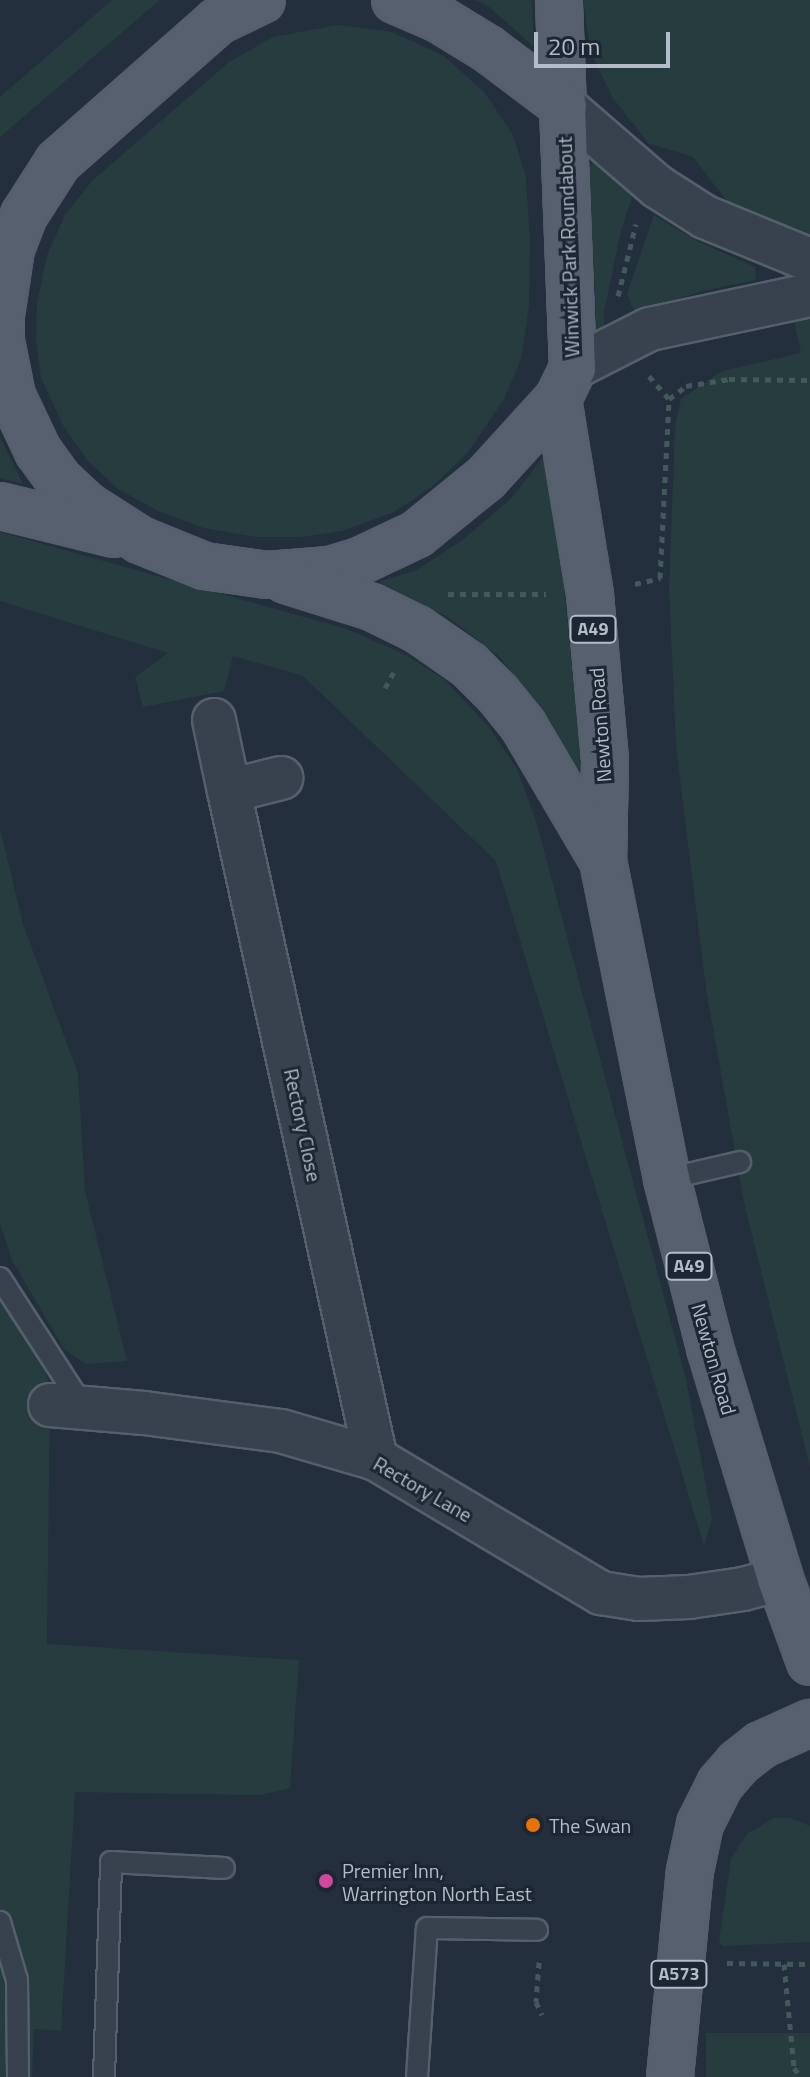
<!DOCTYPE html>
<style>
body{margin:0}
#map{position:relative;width:810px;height:2077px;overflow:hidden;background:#242f3e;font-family:"Titillium Web",sans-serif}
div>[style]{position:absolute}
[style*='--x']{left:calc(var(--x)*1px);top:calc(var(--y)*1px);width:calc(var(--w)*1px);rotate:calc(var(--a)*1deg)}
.green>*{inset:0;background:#263c3f;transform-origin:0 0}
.path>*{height:5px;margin-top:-2.5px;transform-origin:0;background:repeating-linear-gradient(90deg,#44595c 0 6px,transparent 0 12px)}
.roads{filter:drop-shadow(2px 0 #565f6c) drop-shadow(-2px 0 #565f6c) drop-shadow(0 2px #565f6c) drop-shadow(0 -2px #565f6c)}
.lane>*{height:20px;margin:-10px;padding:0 10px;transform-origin:10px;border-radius:10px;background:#38414e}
.street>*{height:42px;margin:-21px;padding:0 21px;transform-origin:21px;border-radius:21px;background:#38414e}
.primary>*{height:44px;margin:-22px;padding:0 22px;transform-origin:22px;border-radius:22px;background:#56606e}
.dots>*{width:22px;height:22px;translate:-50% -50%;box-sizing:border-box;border:4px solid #1d2633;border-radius:50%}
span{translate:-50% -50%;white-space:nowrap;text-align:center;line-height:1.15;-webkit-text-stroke:6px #1d2633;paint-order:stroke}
.shield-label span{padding:2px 6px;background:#1d2633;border:2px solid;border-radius:6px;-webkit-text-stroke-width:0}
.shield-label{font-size:18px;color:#b4bcc9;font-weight:700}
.street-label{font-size:20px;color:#b4bcc9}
.poi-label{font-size:20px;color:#b4bcc9}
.left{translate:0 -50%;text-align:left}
.scale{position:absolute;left:534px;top:32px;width:136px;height:36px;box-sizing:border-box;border:4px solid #b4bcc9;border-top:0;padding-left:10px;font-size:24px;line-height:28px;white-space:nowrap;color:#b4bcc9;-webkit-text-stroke:6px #1d2633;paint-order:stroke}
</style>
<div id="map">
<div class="green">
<div style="clip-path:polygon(112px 0,160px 0,0 137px,0 97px)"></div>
<div style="clip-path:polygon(475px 0,532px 0,534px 47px,488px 6px)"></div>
<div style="clip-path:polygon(583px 0,810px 0,810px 1467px,744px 1202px,706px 989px,676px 746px,669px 589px,675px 428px,681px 399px,722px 371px,801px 353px,785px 277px,693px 157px,648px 143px,613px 98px,591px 53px)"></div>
<div style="clip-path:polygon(338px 25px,392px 32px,444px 56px,485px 93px,513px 135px,526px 177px,530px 240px,529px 307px,521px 359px,504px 399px,469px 451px,433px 486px,394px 512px,342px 531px,302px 537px,256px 537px,204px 528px,158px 511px,118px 489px,88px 461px,62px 424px,41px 377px,36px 342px,37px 303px,47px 255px,65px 215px,92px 181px,229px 62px,273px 37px)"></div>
<div style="clip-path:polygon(594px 159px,633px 193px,621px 231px,604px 312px,604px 331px,597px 337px,589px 168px)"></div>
<div style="clip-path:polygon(654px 215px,695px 240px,755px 267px,756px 280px,702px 291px,635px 313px,627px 294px)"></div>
<div style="clip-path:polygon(0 437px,23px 484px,0 478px)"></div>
<div style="clip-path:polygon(550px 448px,582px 767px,575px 772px,544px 713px,500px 657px,448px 617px,379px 582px,417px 570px,461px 541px,511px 499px)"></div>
<div style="clip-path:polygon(0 532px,347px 629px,408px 656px,445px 680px,488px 726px,516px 767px,536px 821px,686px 1379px,712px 1519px,704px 1546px,496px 861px,303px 676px,233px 656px,224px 691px,143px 707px,135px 677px,168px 653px,0 601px)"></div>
<div style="clip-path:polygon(0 829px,23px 924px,78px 1074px,85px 1191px,127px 1361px,86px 1364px,64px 1349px,12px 1260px,0 1223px)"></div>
<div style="clip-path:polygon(0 1289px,43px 1361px,50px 1389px,47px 1644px,299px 1660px,290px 1788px,260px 1795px,75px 1792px,61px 2031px,34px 2029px,32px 2077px,0 2077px)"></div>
<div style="clip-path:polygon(774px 1818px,790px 1818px,810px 1826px,810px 1942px,722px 1946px,719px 1941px,731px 1858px,747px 1834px)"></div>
<div style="left:810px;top:2033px;width:44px;height:104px;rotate:90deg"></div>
</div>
<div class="path">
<div style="--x:618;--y:296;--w:74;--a:-76"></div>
<div style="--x:649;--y:376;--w:30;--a:49"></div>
<div style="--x:635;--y:584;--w:26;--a:-13"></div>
<div style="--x:660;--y:578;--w:179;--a:-87.1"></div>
<div style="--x:669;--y:399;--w:21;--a:-37"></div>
<div style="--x:686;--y:386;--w:44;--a:-9.2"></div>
<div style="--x:729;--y:379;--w:81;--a:0.7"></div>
<div style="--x:448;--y:594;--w:98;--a:0"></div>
<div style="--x:385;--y:688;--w:21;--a:-61"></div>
<div style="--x:539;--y:1962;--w:40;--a:94.3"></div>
<div style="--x:536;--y:2002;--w:14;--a:65"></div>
<div style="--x:727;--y:1963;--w:83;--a:0.7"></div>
<div style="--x:784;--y:1964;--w:104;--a:84.5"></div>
<div style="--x:794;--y:2068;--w:11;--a:52"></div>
</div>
<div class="roads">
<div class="lane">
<div style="--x:667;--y:1179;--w:75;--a:-13.1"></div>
<div style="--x:0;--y:1278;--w:155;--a:57.1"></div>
<div style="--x:0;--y:1922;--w:60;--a:73.7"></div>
<div style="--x:17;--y:1980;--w:97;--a:89.4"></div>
<div style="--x:104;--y:2077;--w:215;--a:-88.1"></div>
<div style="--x:111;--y:1862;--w:113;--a:3"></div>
<div style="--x:417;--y:2077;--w:149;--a:-86.2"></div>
<div style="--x:427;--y:1928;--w:110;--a:1"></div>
</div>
<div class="street">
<div style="--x:564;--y:106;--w:124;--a:40.8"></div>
<div style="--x:658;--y:187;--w:56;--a:32.6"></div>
<div style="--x:705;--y:217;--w:113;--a:22.3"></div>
<div style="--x:573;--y:368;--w:86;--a:-26.9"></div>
<div style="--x:650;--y:329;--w:164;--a:-12"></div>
<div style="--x:214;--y:720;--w:73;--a:78.1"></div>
<div style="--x:229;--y:791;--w:54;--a:-14"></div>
<div style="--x:229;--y:791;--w:684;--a:77.59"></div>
<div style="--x:50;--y:1405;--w:94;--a:4.9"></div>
<div style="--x:144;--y:1413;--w:138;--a:7.5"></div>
<div style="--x:281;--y:1431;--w:99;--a:16.4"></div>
<div style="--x:376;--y:1459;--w:262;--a:30.8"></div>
<div style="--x:601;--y:1593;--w:38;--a:9"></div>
<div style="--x:639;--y:1599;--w:50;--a:-2.3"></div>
<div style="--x:689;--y:1597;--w:55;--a:-8.4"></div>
<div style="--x:743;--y:1589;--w:38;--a:-15"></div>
</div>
<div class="primary">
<div style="--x:262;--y:0;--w:49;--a:154.5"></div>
<div style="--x:218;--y:21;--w:213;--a:138.6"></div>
<div style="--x:58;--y:162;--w:63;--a:122.7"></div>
<div style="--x:24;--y:215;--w:36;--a:111"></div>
<div style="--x:11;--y:249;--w:67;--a:98.6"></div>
<div style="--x:1;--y:315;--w:26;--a:90"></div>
<div style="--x:1;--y:341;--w:56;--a:78.7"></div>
<div style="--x:12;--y:396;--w:61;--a:64.7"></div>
<div style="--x:38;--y:451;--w:36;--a:54"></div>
<div style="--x:59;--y:480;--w:38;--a:43"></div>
<div style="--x:87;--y:506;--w:63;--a:32.7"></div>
<div style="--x:140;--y:540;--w:69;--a:22.1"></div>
<div style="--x:204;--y:566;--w:64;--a:8.1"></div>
<div style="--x:267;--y:575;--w:63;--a:-4.5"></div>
<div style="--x:330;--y:570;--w:31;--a:-17"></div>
<div style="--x:360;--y:561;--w:63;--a:-25.3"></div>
<div style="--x:417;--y:534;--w:89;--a:-39.1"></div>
<div style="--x:486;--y:478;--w:107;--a:-47.7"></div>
<div style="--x:558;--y:399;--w:34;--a:-64"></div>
<div style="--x:573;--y:368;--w:368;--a:-92.2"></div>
<div style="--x:395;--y:0;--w:48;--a:23.4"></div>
<div style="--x:439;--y:19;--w:57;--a:31.5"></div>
<div style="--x:488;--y:49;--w:95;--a:36.9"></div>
<div style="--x:558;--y:399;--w:199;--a:80.7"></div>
<div style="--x:590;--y:595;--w:166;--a:84.8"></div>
<div style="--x:605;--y:760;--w:101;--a:91.1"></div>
<div style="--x:603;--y:861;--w:324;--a:78.6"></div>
<div style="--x:667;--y:1179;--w:174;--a:75.7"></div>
<div style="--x:710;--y:1348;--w:241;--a:73.1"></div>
<div style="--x:780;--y:1579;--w:88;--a:70.1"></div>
<div style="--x:0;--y:506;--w:117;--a:13.8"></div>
<div style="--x:286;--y:580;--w:90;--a:17.4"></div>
<div style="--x:372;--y:607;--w:50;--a:26.1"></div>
<div style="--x:417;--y:629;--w:63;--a:34.7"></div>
<div style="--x:469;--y:665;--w:41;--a:45"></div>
<div style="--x:498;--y:694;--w:40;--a:51"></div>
<div style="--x:523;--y:725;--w:158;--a:59.5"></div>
<div style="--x:670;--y:2077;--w:207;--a:-84.5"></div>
<div style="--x:690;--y:1871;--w:48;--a:-78"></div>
<div style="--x:700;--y:1824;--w:45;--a:-63.4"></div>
<div style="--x:720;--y:1784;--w:28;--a:-49"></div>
<div style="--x:738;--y:1763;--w:29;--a:-38"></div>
<div style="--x:761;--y:1745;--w:54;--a:-24.2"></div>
</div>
</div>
<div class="dots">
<div style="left:533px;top:1825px;background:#e8710a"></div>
<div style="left:326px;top:1881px;background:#d1479c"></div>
</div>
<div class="shield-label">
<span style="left:593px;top:629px">A49</span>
<span style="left:689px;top:1266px">A49</span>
<span style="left:679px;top:1974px">A573</span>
</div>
<div class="street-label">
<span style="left:568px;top:247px;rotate:-92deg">Winwick Park Roundabout</span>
<span style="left:600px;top:725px;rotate:-94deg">Newton Road</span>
<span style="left:303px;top:1125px;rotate:78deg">Rectory Close</span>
<span style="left:714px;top:1359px;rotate:74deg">Newton Road</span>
<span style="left:423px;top:1489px;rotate:30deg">Rectory Lane</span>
</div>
<div class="poi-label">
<span class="left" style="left:549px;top:1825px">The Swan</span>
<span class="left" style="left:342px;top:1882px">Premier Inn,<br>Warrington North East</span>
</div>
<div class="scale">20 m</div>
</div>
